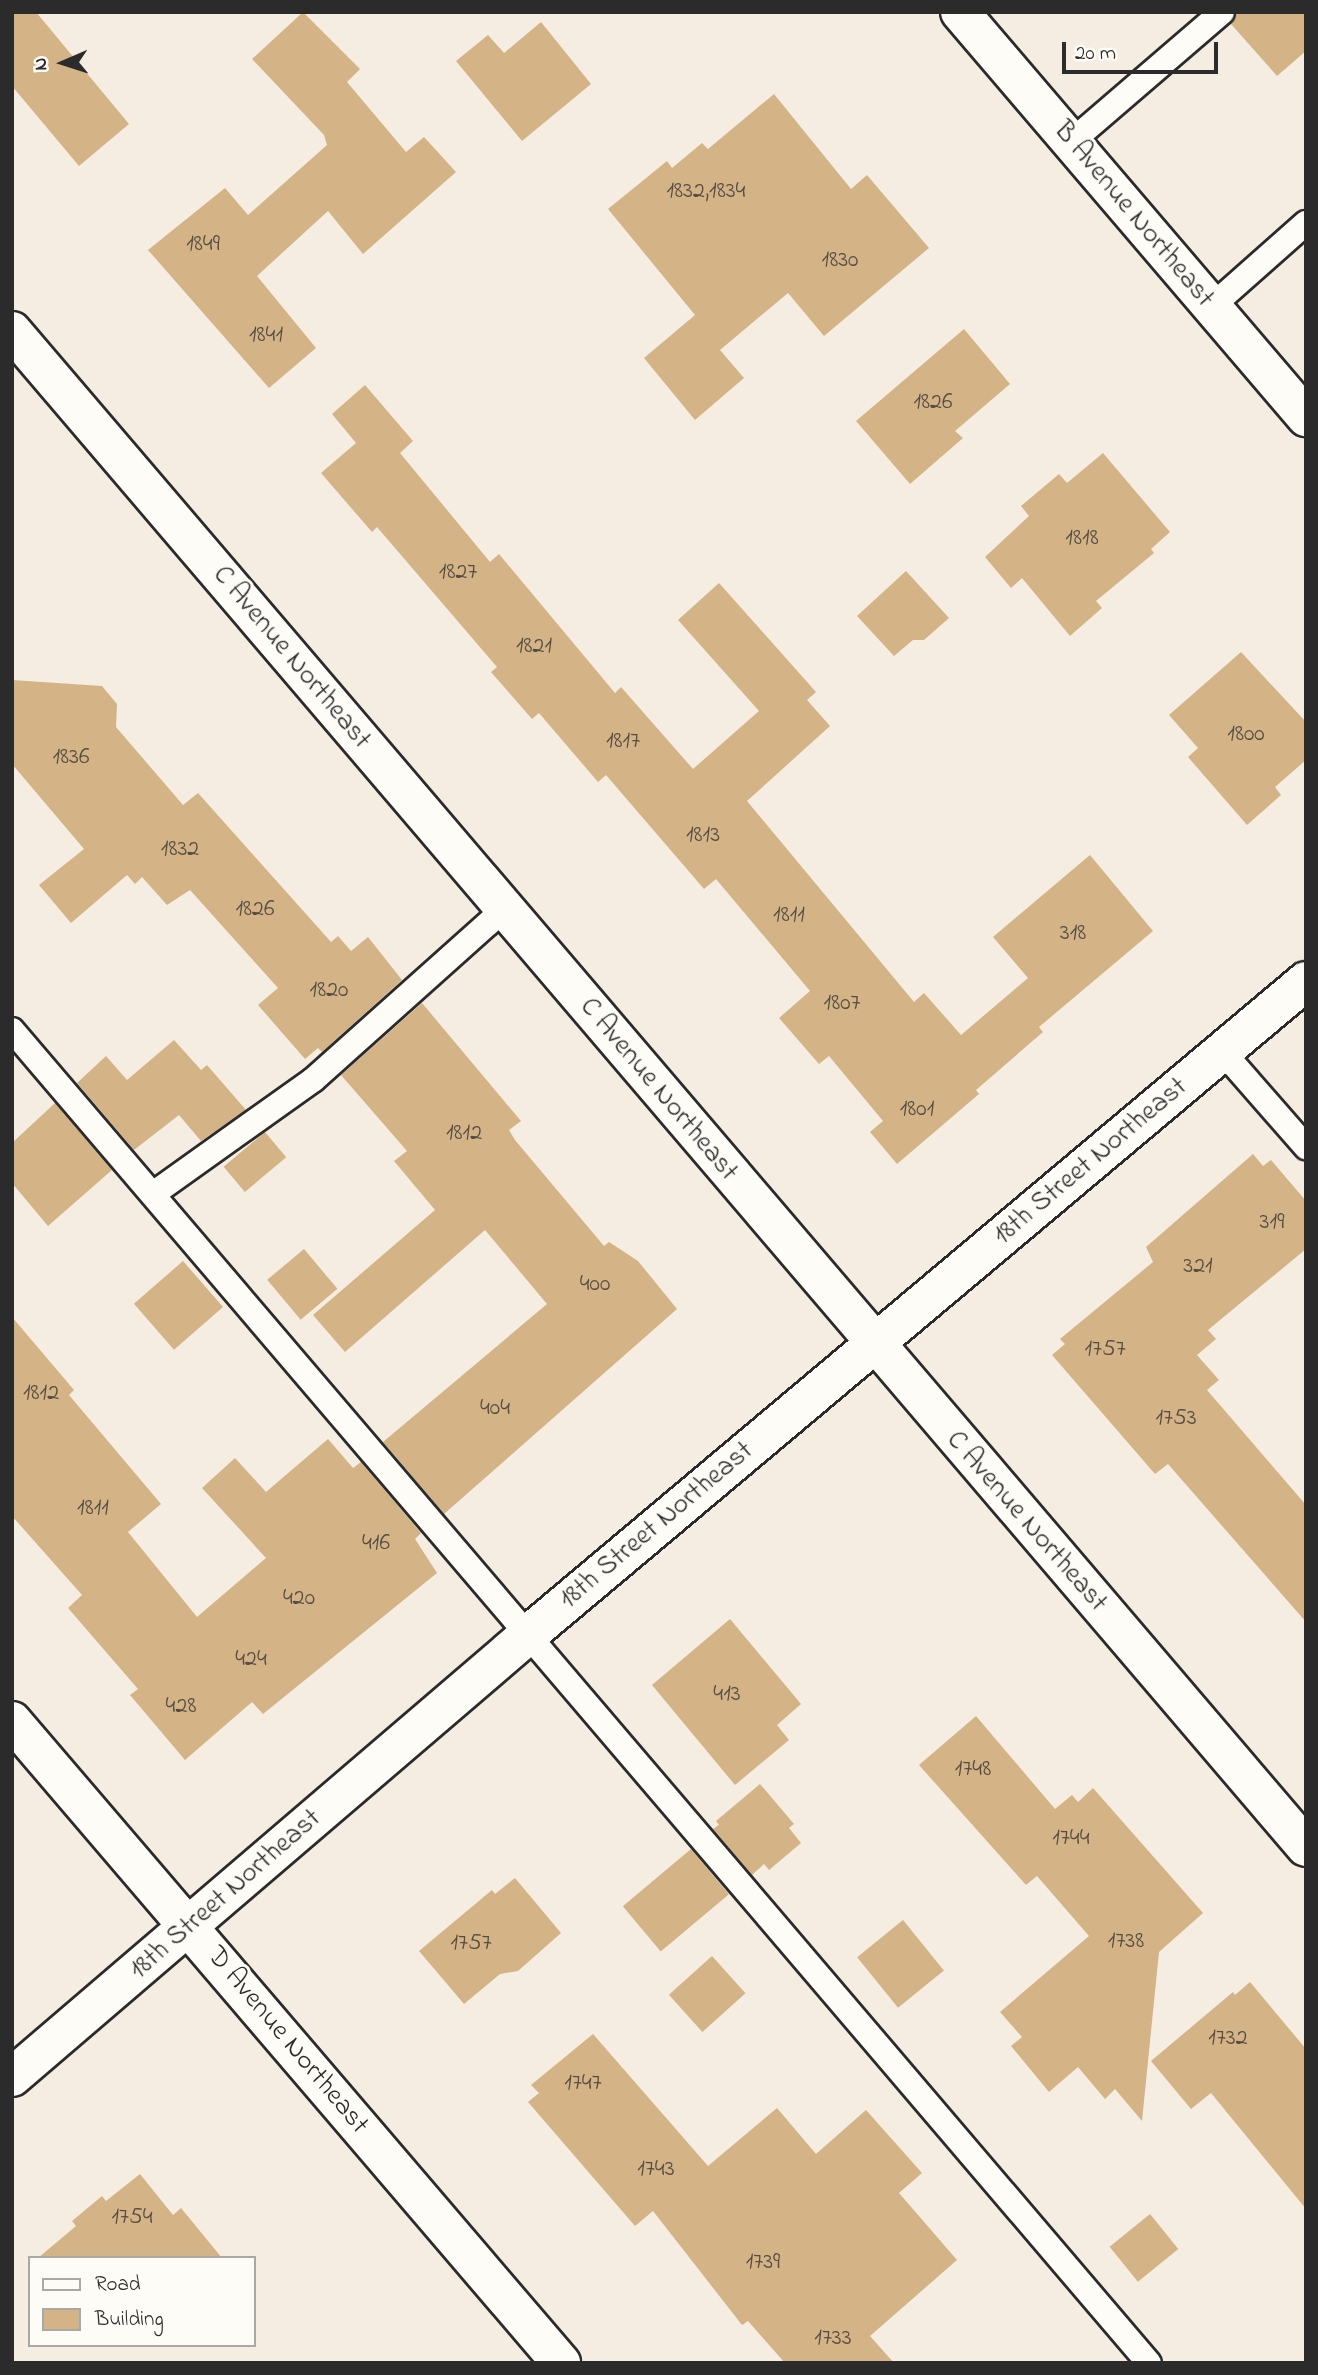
<!DOCTYPE html>
<style>
body{margin:0}
#map{position:relative;width:1318px;height:2375px;overflow:hidden;background:#f5ede1;font-family:"Indie Flower",sans-serif}
div>[style]{position:absolute}
[style*='--x']{left:calc(var(--x)*1px);top:calc(var(--y)*1px);width:calc(var(--w)*1px);rotate:calc(var(--a)*1deg)}
.building>*{inset:0;background:#d4b387;transform-origin:0 0}
.roads{filter:drop-shadow(2px 0 #2b2b2b) drop-shadow(-2px 0 #2b2b2b) drop-shadow(0 2px #2b2b2b) drop-shadow(0 -2px #2b2b2b)}
.service>*{height:24px;margin:-12px;padding:0 12px;transform-origin:12px;border-radius:12px;background:#fdfcf7}
.minor>*{height:38px;margin:-19px;padding:0 19px;transform-origin:19px;border-radius:19px;background:#fdfcf7}
span{translate:-50% -50%;white-space:nowrap;text-align:center;line-height:1.15;-webkit-text-stroke:6px #fdfcf7;paint-order:stroke}
.number-label{font-size:24px;color:#554d42}
.number-label span{-webkit-text-stroke-width:0}
.street-label{font-size:28px;color:#2b2b2b}
.frame{position:absolute;inset:0;border:14px solid #2b2b2b;pointer-events:none}
.legend{position:absolute;left:28px;top:2256px;width:228px;height:91px;box-sizing:border-box;background:#fdfcf7;border:2px solid #a9a8a5;margin:0;padding:9px 12px;list-style:none;font-size:21px;color:#2b2b2b}
.legend li{display:flex;align-items:center;gap:14px;height:35px}
.legend b{width:35px;border:2px solid #a9a8a5}
.north{position:absolute;left:28px;top:28px;width:70px;height:70px;-webkit-text-stroke:5px #fdfcf7;paint-order:stroke;rotate:267deg;font-size:19px;font-weight:700;line-height:28px;text-align:center;color:#2b2b2b}
.north::after{content:'';display:block;margin:auto;width:24px;height:32px;background:#2b2b2b;clip-path:polygon(50% 0,100% 100%,50% 72%,0 100%)}
.scale{position:absolute;left:1062px;top:42px;width:156px;height:32px;box-sizing:border-box;border:4px solid #2b2b2b;border-top:0;padding-left:9px;font-size:21px;line-height:24px;white-space:nowrap;color:#2b2b2b;-webkit-text-stroke:5px #fdfcf7;paint-order:stroke}
</style>
<div id="map">
<div class="building">
<div style="clip-path:polygon(12px 12px,36px 12px,129px 124px,79px 166px,12px 86px)"></div>
<div style="clip-path:polygon(303px 12px,360px 69px,347px 82px,406px 152px,424px 137px,456px 172px,363px 254px,328px 211px,257px 276px,316px 348px,269px 388px,148px 250px,225px 188px,248px 215px,327px 145px,324px 135px,252px 59px)"></div>
<div style="clip-path:polygon(1236px 12px,1306px 12px,1306px 51px,1277px 76px,1231px 24px)"></div>
<div style="clip-path:polygon(541px 22px,591px 84px,522px 141px,456px 61px,488px 35px,504px 53px)"></div>
<div style="clip-path:polygon(774px 94px,851px 189px,867px 175px,929px 248px,824px 336px,788px 293px,720px 350px,744px 378px,695px 420px,644px 358px,695px 315px,608px 209px,667px 161px,672px 168px,702px 143px,708px 149px)"></div>
<div style="clip-path:polygon(964px 329px,1010px 384px,955px 431px,963px 438px,910px 484px,856px 421px)"></div>
<div style="clip-path:polygon(365px 385px,413px 441px,400px 453px,490px 562px,499px 554px,615px 693px,621px 687px,693px 769px,759px 711px,678px 620px,719px 583px,816px 692px,807px 700px,830px 726px,747px 801px,914px 1002px,924px 993px,961px 1035px,1028px 978px,993px 937px,1090px 855px,1153px 931px,1039px 1027px,1043px 1032px,976px 1090px,979px 1094px,897px 1164px,870px 1132px,883px 1121px,829px 1056px,819px 1064px,779px 1018px,810px 991px,716px 879px,704px 889px,606px 775px,598px 782px,539px 713px,532px 719px,491px 672px,497px 667px,377px 527px,372px 532px,321px 473px,356px 443px,332px 414px)"></div>
<div style="clip-path:polygon(1103px 453px,1170px 532px,1151px 549px,1154px 553px,1096px 601px,1102px 608px,1070px 636px,1022px 578px,1011px 588px,985px 557px,1029px 516px,1021px 506px,1059px 474px,1067px 483px)"></div>
<div style="clip-path:polygon(906px 571px,949px 618px,924px 640px,913px 640px,894px 656px,857px 616px)"></div>
<div style="clip-path:polygon(1241px 652px,1306px 722px,1306px 760px,1275px 787px,1281px 795px,1247px 825px,1188px 757px,1198px 748px,1169px 715px)"></div>
<div style="clip-path:polygon(12px 680px,102px 686px,117px 704px,116px 727px,183px 805px,198px 793px,331px 942px,338px 936px,351px 951px,368px 937px,402px 980px,322px 1052px,318px 1048px,305px 1059px,258px 1005px,278px 988px,190px 890px,167px 905px,142px 877px,135px 884px,127px 875px,71px 923px,39px 885px,84px 849px,12px 764px)"></div>
<div style="clip-path:polygon(422px 1003px,521px 1121px,509px 1130px,515px 1140px,604px 1246px,609px 1242px,638px 1261px,677px 1309px,444px 1514px,383px 1442px,547px 1304px,485px 1230px,345px 1352px,313px 1315px,435px 1210px,394px 1161px,407px 1151px,341px 1075px)"></div>
<div style="clip-path:polygon(174px 1040px,201px 1070px,207px 1065px,246px 1110px,201px 1141px,179px 1115px,134px 1150px,77px 1083px,106px 1056px,127px 1080px)"></div>
<div style="clip-path:polygon(55px 1103px,112px 1170px,48px 1226px,12px 1183px,12px 1143px)"></div>
<div style="left:265px;top:1132px;width:33px;height:54px;rotate:50deg"></div>
<div style="clip-path:polygon(1253px 1154px,1263px 1166px,1271px 1160px,1306px 1201px,1306px 1249px,1208px 1330px,1216px 1339px,1197px 1355px,1219px 1380px,1207px 1390px,1306px 1505px,1306px 1622px,1168px 1464px,1155px 1474px,1052px 1355px,1065px 1344px,1060px 1339px,1153px 1262px,1146px 1247px)"></div>
<div style="left:304px;top:1249px;width:52px;height:48px;rotate:50deg"></div>
<div style="left:183px;top:1261px;width:61px;height:65px;rotate:49deg"></div>
<div style="clip-path:polygon(12px 1317px,74px 1390px,69px 1395px,161px 1504px,128px 1532px,197px 1617px,266px 1558px,202px 1488px,235px 1458px,266px 1492px,328px 1439px,353px 1468px,361px 1462px,421px 1533px,415px 1539px,437px 1573px,263px 1714px,252px 1702px,185px 1760px,130px 1695px,138px 1689px,68px 1608px,82px 1595px,12px 1516px)"></div>
<div style="clip-path:polygon(730px 1619px,801px 1704px,777px 1725px,789px 1740px,735px 1785px,652px 1685px)"></div>
<div style="clip-path:polygon(976px 1716px,1055px 1809px,1072px 1795px,1078px 1802px,1093px 1788px,1203px 1913px,1159px 1952px,1142px 2121px,1115px 2089px,1105px 2099px,1078px 2067px,1049px 2092px,1011px 2046px,1022px 2037px,1000px 2012px,1089px 1936px,1037px 1876px,1026px 1885px,919px 1765px)"></div>
<div style="clip-path:polygon(760px 1784px,794px 1824px,789px 1828px,801px 1843px,769px 1870px,764px 1864px,752px 1875px,713px 1829px,719px 1825px,716px 1821px)"></div>
<div style="left:691px;top:1849px;width:59px;height:89px;rotate:50deg"></div>
<div style="clip-path:polygon(515px 1878px,561px 1933px,518px 1971px,500px 1974px,464px 2004px,419px 1951px,492px 1890px,495px 1894px)"></div>
<div style="left:903px;top:1920px;width:65px;height:59px;rotate:51deg"></div>
<div style="left:712px;top:1956px;width:50px;height:58px;rotate:48deg"></div>
<div style="clip-path:polygon(1250px 1982px,1306px 2049px,1306px 2209px,1211px 2093px,1191px 2109px,1151px 2061px,1233px 1992px,1235px 1995px)"></div>
<div style="clip-path:polygon(593px 2034px,708px 2166px,777px 2108px,816px 2154px,866px 2110px,922px 2173px,899px 2193px,957px 2260px,870px 2336px,894px 2363px,785px 2363px,748px 2321px,742px 2325px,653px 2211px,635px 2226px,528px 2102px,539px 2093px,531px 2085px)"></div>
<div style="clip-path:polygon(140px 2174px,173px 2215px,181px 2208px,222px 2258px,38px 2258px,76px 2226px,72px 2221px,102px 2196px,106px 2201px)"></div>
<div style="left:1150px;top:2214px;width:45px;height:52px;rotate:51deg"></div>
</div>
<div class="roads">
<div class="service">
<div style="--x:1071;--y:142;--w:199;--a:-40.7"></div>
<div style="--x:1211;--y:307;--w:127;--a:-41.5"></div>
<div style="--x:12;--y:1030;--w:1752;--a:49.54"></div>
<div style="--x:1222;--y:1051;--w:128;--a:48.8"></div>
<div style="--x:153;--y:1194;--w:196;--a:-35.5"></div>
<div style="--x:313;--y:1080;--w:256;--a:-41.8"></div>
</div>
<div class="minor">
<div style="--x:960;--y:12;--w:533;--a:49.49"></div>
<div style="--x:12;--y:331;--w:1993;--a:49.52"></div>
<div style="--x:12;--y:1721;--w:845;--a:49.46"></div>
<div style="--x:12;--y:2077;--w:681;--a:-40.59"></div>
<div style="--x:529;--y:1634;--w:1015;--a:-40.04"></div>
</div>
</div>
<div class="number-label">
<span style="left:706px;top:192px">1832,1834</span>
<span style="left:203px;top:245px">1849</span>
<span style="left:840px;top:261px">1830</span>
<span style="left:266px;top:336px">1841</span>
<span style="left:933px;top:403px">1826</span>
<span style="left:1082px;top:539px">1818</span>
<span style="left:458px;top:573px">1827</span>
<span style="left:534px;top:647px">1821</span>
<span style="left:1246px;top:735px">1800</span>
<span style="left:623px;top:742px">1817</span>
<span style="left:71px;top:758px">1836</span>
<span style="left:703px;top:836px">1813</span>
<span style="left:180px;top:850px">1832</span>
<span style="left:255px;top:910px">1826</span>
<span style="left:789px;top:916px">1811</span>
<span style="left:1073px;top:934px">318</span>
<span style="left:329px;top:991px">1820</span>
<span style="left:842px;top:1004px">1807</span>
<span style="left:917px;top:1110px">1801</span>
<span style="left:464px;top:1134px">1812</span>
<span style="left:1272px;top:1223px">319</span>
<span style="left:1198px;top:1267px">321</span>
<span style="left:595px;top:1285px">400</span>
<span style="left:1105px;top:1350px">1757</span>
<span style="left:41px;top:1394px">1812</span>
<span style="left:495px;top:1409px">404</span>
<span style="left:1176px;top:1419px">1753</span>
<span style="left:93px;top:1509px">1811</span>
<span style="left:376px;top:1544px">416</span>
<span style="left:299px;top:1599px">420</span>
<span style="left:251px;top:1660px">424</span>
<span style="left:727px;top:1695px">413</span>
<span style="left:181px;top:1707px">428</span>
<span style="left:973px;top:1770px">1748</span>
<span style="left:1071px;top:1839px">1744</span>
<span style="left:1126px;top:1942px">1738</span>
<span style="left:471px;top:1944px">1757</span>
<span style="left:1228px;top:2039px">1732</span>
<span style="left:583px;top:2084px">1747</span>
<span style="left:656px;top:2170px">1743</span>
<span style="left:132px;top:2218px">1754</span>
<span style="left:763px;top:2263px">1739</span>
<span style="left:833px;top:2339px">1733</span>
</div>
<div class="street-label">
<span style="left:1133px;top:215px;rotate:50deg">B Avenue Northeast</span>
<span style="left:291px;top:658px;rotate:50deg">C Avenue Northeast</span>
<span style="left:658px;top:1090px;rotate:50deg">C Avenue Northeast</span>
<span style="left:1091px;top:1162px;rotate:-40deg">18th Street Northeast</span>
<span style="left:1026px;top:1522px;rotate:49deg">C Avenue Northeast</span>
<span style="left:657px;top:1526px;rotate:-40deg">18th Street Northeast</span>
<span style="left:226px;top:1895px;rotate:-41deg">18th Street Northeast</span>
<span style="left:287px;top:2041px;rotate:50deg">D Avenue Northeast</span>
</div>
<div class="frame"></div>
<ul class="legend">
<li><b style="height:9px;background:#fdfcf7"></b>Road</li>
<li><b style="height:19px;background:#d4b387"></b>Building</li>
</ul>
<div class="north">N</div>
<div class="scale">20 m</div>
</div>
